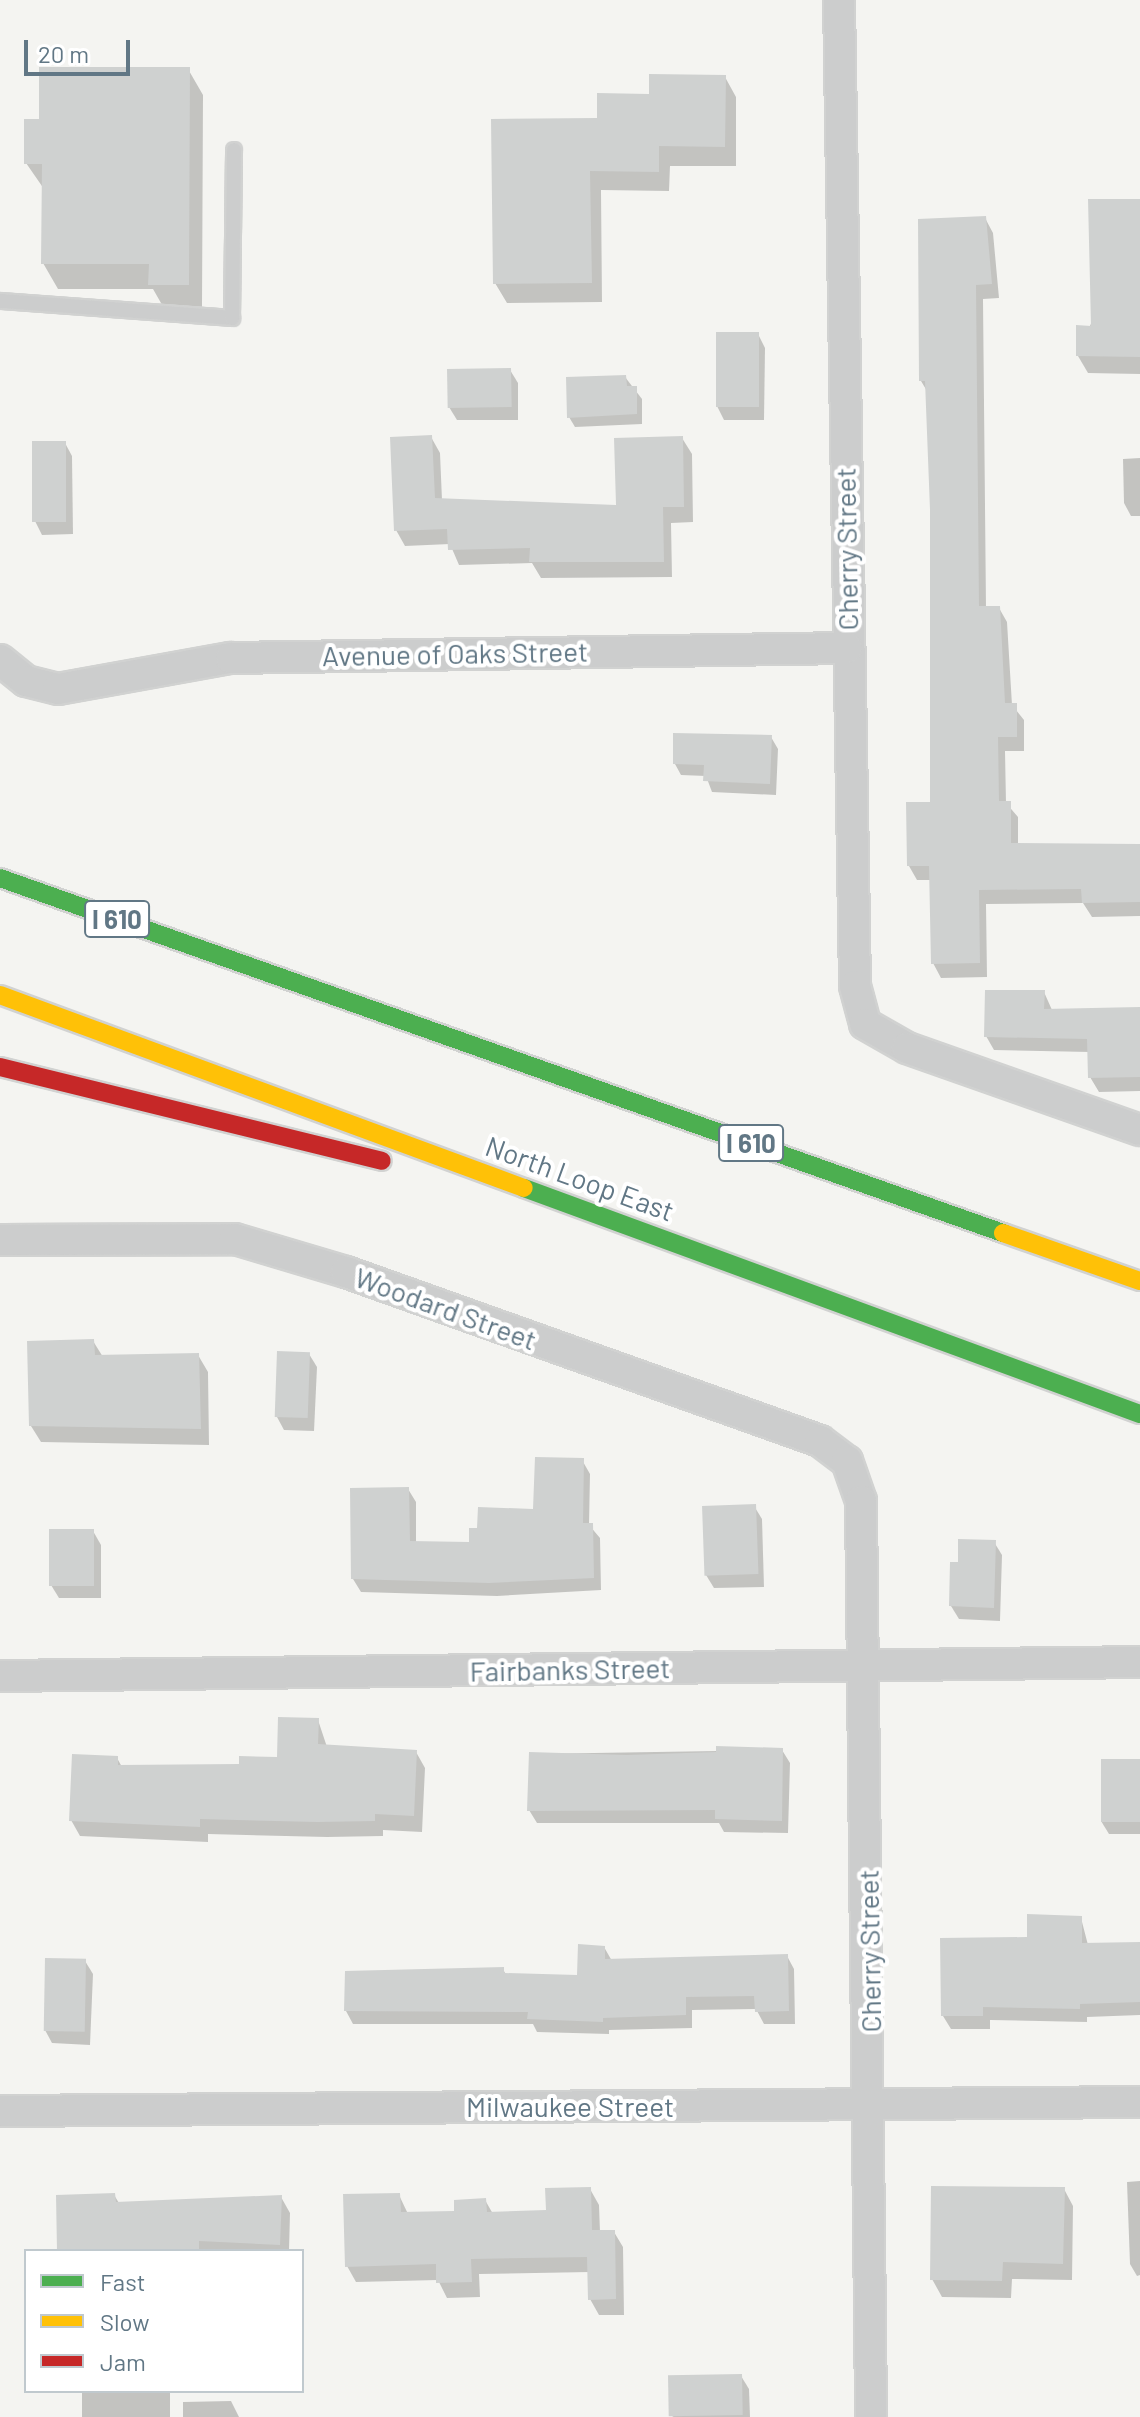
<!DOCTYPE html>
<style>
body{margin:0}
#map{position:relative;width:1140px;height:2417px;overflow:hidden;background:#f4f4f1;font-family:Barlow,sans-serif}
div>[style]{position:absolute}
[style*='--x']{left:calc(var(--x)*1px);top:calc(var(--y)*1px);width:calc(var(--w)*1px);rotate:calc(var(--a)*1deg)}
.shadow>*{inset:0;background:#0003;transform-origin:0 0}
.building>*{inset:0;background:#cfd1d0;transform-origin:0 0}
.roads{filter:drop-shadow(2px 0 #d1d2d1) drop-shadow(-2px 0 #d1d2d1) drop-shadow(0 2px #d1d2d1) drop-shadow(0 -2px #d1d2d1)}
.lane>*{height:14px;margin:-7px;padding:0 7px;transform-origin:7px;border-radius:7px;background:#cccdcd}
.street>*{height:30px;margin:-15px;padding:0 15px;transform-origin:15px;border-radius:15px;background:#cccdcd}
.fast>*{height:18px;margin:-9px;padding:0 9px;transform-origin:9px;border-radius:9px;background:#4caf50}
.slow>*{height:18px;margin:-9px;padding:0 9px;transform-origin:9px;border-radius:9px;background:#ffc107}
.jam>*{height:18px;margin:-9px;padding:0 9px;transform-origin:9px;border-radius:9px;background:#c62828}
span{translate:-50% -50%;white-space:nowrap;text-align:center;line-height:1.15;-webkit-text-stroke:8px #fff;paint-order:stroke}
.shield-label span{padding:2px 6px;background:#fff;border:2px solid;border-radius:6px;-webkit-text-stroke-width:0}
.shield-label{font-size:26px;color:#617785;font-weight:700}
.street-label{font-size:28px;color:#617785}
.legend{position:absolute;left:24px;top:2249px;width:280px;height:144px;box-sizing:border-box;background:#fff;border:2px solid #c0c9ce;margin:0;padding:10px 14px;list-style:none;font-size:24px;color:#617785}
.legend li{display:flex;align-items:center;gap:16px;height:40px}
.legend b{width:40px;border:2px solid #c0c9ce}
.scale{position:absolute;left:24px;top:40px;width:106px;height:36px;box-sizing:border-box;border:4px solid #617785;border-top:0;padding-left:10px;font-size:24px;line-height:28px;white-space:nowrap;color:#617785;-webkit-text-stroke:6px #fff;paint-order:stroke}
</style>
<div id="map">
<div class="shadow">
<div style="clip-path:polygon(188px 69px,203px 95px,202px 310px,165px 310px,153px 289px,58px 289px,43px 263px,44px 189px,26px 163px,41px 121px)"></div>
<div style="clip-path:polygon(725px 77px,736px 97px,736px 166px,670px 166px,669px 191px,601px 190px,602px 302px,507px 303px,495px 283px,599px 120px,651px 96px)"></div>
<div style="clip-path:polygon(1140px 201px,1140px 374px,1088px 373px,1078px 356px)"></div>
<div style="clip-path:polygon(985px 218px,993px 233px,999px 298px,983px 299px,986px 608px,999px 608px,1007px 622px,1012px 705px,1024px 720px,1024px 751px,1005px 751px,1006px 803px,1018px 817px,1018px 845px,1140px 845px,1140px 916px,1092px 917px,1083px 903px,986px 904px,987px 977px,941px 978px,933px 963px,931px 880px,917px 880px,909px 866px,932px 804px,932px 510px,927px 391px,921px 381px)"></div>
<div style="clip-path:polygon(758px 334px,765px 348px,764px 420px,724px 420px,717px 406px)"></div>
<div style="clip-path:polygon(510px 370px,518px 383px,518px 420px,457px 420px,449px 407px)"></div>
<div style="clip-path:polygon(625px 377px,642px 399px,642px 424px,575px 427px,569px 417px)"></div>
<div style="clip-path:polygon(431px 437px,440px 453px,442px 500px,618px 507px,682px 438px,692px 454px,693px 522px,671px 523px,672px 577px,541px 578px,532px 563px,459px 565px,450px 544px,405px 546px,396px 530px)"></div>
<div style="clip-path:polygon(65px 443px,72px 456px,73px 534px,42px 535px,35px 521px)"></div>
<div style="clip-path:polygon(1140px 458px,1140px 516px,1131px 516px,1124px 503px,1123px 459px)"></div>
<div style="clip-path:polygon(771px 737px,778px 749px,776px 795px,712px 792px,706px 776px,681px 775px,675px 764px)"></div>
<div style="clip-path:polygon(1044px 992px,1052px 1010px,1140px 1009px,1140px 1091px,1099px 1092px,1090px 1077px,1090px 1052px,994px 1050px,986px 1036px)"></div>
<div style="clip-path:polygon(93px 1341px,103px 1357px,198px 1355px,208px 1372px,209px 1445px,41px 1442px,31px 1426px)"></div>
<div style="clip-path:polygon(309px 1354px,317px 1367px,314px 1431px,284px 1430px,277px 1417px)"></div>
<div style="clip-path:polygon(582px 1460px,590px 1474px,589px 1525px,600px 1538px,601px 1590px,497px 1596px,361px 1592px,353px 1579px,408px 1489px,416px 1502px,416px 1543px,470px 1544px,479px 1530px,535px 1511px)"></div>
<div style="clip-path:polygon(754px 1506px,762px 1519px,764px 1587px,714px 1588px,706px 1575px)"></div>
<div style="clip-path:polygon(93px 1531px,101px 1545px,101px 1598px,59px 1598px,51px 1585px)"></div>
<div style="clip-path:polygon(994px 1542px,1002px 1555px,1000px 1621px,959px 1619px,951px 1606px)"></div>
<div style="clip-path:polygon(318px 1720px,327px 1747px,416px 1752px,425px 1768px,422px 1832px,383px 1830px,383px 1836px,327px 1837px,208px 1834px,208px 1842px,80px 1836px,71px 1820px,117px 1758px,122px 1767px,240px 1766px,279px 1759px)"></div>
<div style="clip-path:polygon(782px 1750px,790px 1763px,788px 1833px,724px 1832px,719px 1823px,537px 1823px,529px 1810px,531px 1754px)"></div>
<div style="clip-path:polygon(1140px 1760px,1140px 1834px,1109px 1834px,1101px 1821px,1102px 1761px)"></div>
<div style="clip-path:polygon(1081px 1918px,1088px 1945px,1140px 1944px,1140px 2015px,1087px 2017px,1087px 2022px,990px 2020px,990px 2029px,951px 2029px,943px 2016px,1029px 1939px)"></div>
<div style="clip-path:polygon(604px 1947px,612px 1961px,787px 1956px,794px 1969px,795px 2024px,764px 2024px,756px 2009px,692px 2010px,692px 2028px,609px 2030px,609px 2034px,537px 2032px,533px 2024px,353px 2024px,346px 2011px,503px 1969px,506px 1975px,579px 1978px)"></div>
<div style="clip-path:polygon(85px 1961px,93px 1974px,90px 2045px,52px 2043px,45px 2030px)"></div>
<div style="clip-path:polygon(1140px 2181px,1140px 2275px,1137px 2276px,1130px 2264px,1127px 2182px)"></div>
<div style="clip-path:polygon(590px 2189px,599px 2205px,600px 2232px,614px 2232px,623px 2247px,624px 2315px,599px 2315px,590px 2299px,590px 2272px,479px 2274px,480px 2297px,447px 2298px,438px 2280px,356px 2282px,347px 2266px,399px 2195px,408px 2214px,456px 2213px,485px 2200px,493px 2214px,548px 2212px)"></div>
<div style="clip-path:polygon(1064px 2189px,1073px 2206px,1072px 2280px,1012px 2279px,1011px 2298px,942px 2297px,932px 2279px)"></div>
<div style="clip-path:polygon(114px 2195px,119px 2203px,281px 2197px,290px 2213px,289px 2251px,59px 2251px)"></div>
<div style="clip-path:polygon(741px 2376px,749px 2389px,750px 2417px,672px 2417px)"></div>
<div style="left:82px;top:2391px;width:88px;height:26px"></div>
<div style="clip-path:polygon(231px 2401px,239px 2417px,183px 2417px,183px 2402px)"></div>
</div>
<div class="building">
<div style="clip-path:polygon(39px 67px,190px 67px,189px 285px,148px 285px,149px 264px,41px 264px,42px 164px,24px 164px,24px 119px,39px 119px)"></div>
<div style="clip-path:polygon(649px 74px,726px 75px,725px 147px,659px 146px,659px 172px,590px 171px,592px 283px,493px 284px,491px 119px,597px 118px,597px 93px,649px 94px)"></div>
<div style="clip-path:polygon(1088px 199px,1140px 199px,1140px 357px,1076px 356px,1076px 325px,1091px 326px)"></div>
<div style="clip-path:polygon(986px 216px,992px 284px,976px 285px,979px 606px,1000px 606px,1005px 703px,1017px 703px,1017px 737px,998px 737px,999px 801px,1011px 801px,1011px 843px,1140px 844px,1140px 902px,1082px 903px,1081px 889px,979px 890px,980px 963px,931px 964px,929px 866px,907px 866px,906px 802px,930px 802px,930px 510px,925px 381px,919px 381px,918px 219px)"></div>
<div style="left:716px;top:332px;width:43px;height:75px"></div>
<div style="left:511px;top:368px;width:39px;height:64px;rotate:89deg"></div>
<div style="clip-path:polygon(626px 375px,627px 386px,637px 386px,637px 414px,567px 418px,566px 377px)"></div>
<div style="clip-path:polygon(432px 435px,435px 498px,616px 505px,614px 438px,683px 436px,684px 507px,663px 507px,664px 562px,529px 562px,530px 548px,448px 550px,447px 529px,394px 531px,390px 437px)"></div>
<div style="left:32px;top:441px;width:34px;height:81px"></div>
<div style="clip-path:polygon(673px 733px,772px 735px,770px 784px,703px 781px,704px 765px,673px 764px)"></div>
<div style="clip-path:polygon(985px 990px,1045px 990px,1044px 1009px,1140px 1007px,1140px 1077px,1088px 1078px,1087px 1039px,984px 1037px)"></div>
<div style="clip-path:polygon(94px 1339px,95px 1355px,199px 1353px,201px 1429px,29px 1426px,27px 1341px)"></div>
<div style="left:277px;top:1351px;width:33px;height:66px;rotate:2deg"></div>
<div style="clip-path:polygon(535px 1457px,584px 1458px,583px 1523px,593px 1523px,594px 1578px,489px 1583px,351px 1579px,350px 1488px,409px 1487px,410px 1541px,469px 1542px,469px 1528px,477px 1528px,478px 1507px,533px 1509px)"></div>
<div style="left:756px;top:1504px;width:70px;height:54px;rotate:88deg"></div>
<div style="left:49px;top:1529px;width:45px;height:57px"></div>
<div style="clip-path:polygon(958px 1539px,996px 1540px,994px 1608px,949px 1606px,950px 1562px,958px 1562px)"></div>
<div style="clip-path:polygon(278px 1717px,319px 1718px,318px 1744px,417px 1750px,414px 1816px,375px 1814px,375px 1821px,317px 1822px,200px 1819px,200px 1827px,69px 1821px,72px 1754px,118px 1756px,118px 1765px,239px 1764px,239px 1756px,277px 1757px)"></div>
<div style="clip-path:polygon(716px 1746px,783px 1748px,782px 1821px,715px 1819px,715px 1810px,527px 1811px,529px 1752px,627px 1755px,716px 1752px)"></div>
<div style="left:1101px;top:1759px;width:39px;height:63px"></div>
<div style="clip-path:polygon(1027px 1914px,1082px 1916px,1082px 1943px,1140px 1942px,1140px 2002px,1080px 2004px,1080px 2009px,983px 2007px,983px 2016px,941px 2016px,940px 1938px,1027px 1937px)"></div>
<div style="clip-path:polygon(578px 1944px,605px 1946px,605px 1959px,788px 1954px,789px 2011px,755px 2012px,754px 1996px,686px 1997px,686px 2015px,603px 2018px,603px 2022px,527px 2019px,528px 2012px,344px 2011px,345px 1971px,504px 1967px,504px 1973px,577px 1975px)"></div>
<div style="left:45px;top:1958px;width:41px;height:73px;rotate:1deg"></div>
<div style="clip-path:polygon(931px 2186px,1065px 2187px,1063px 2264px,1003px 2262px,1002px 2281px,930px 2280px)"></div>
<div style="clip-path:polygon(591px 2187px,592px 2230px,615px 2230px,616px 2299px,588px 2300px,587px 2257px,471px 2259px,472px 2282px,436px 2283px,436px 2264px,345px 2267px,343px 2194px,400px 2193px,401px 2212px,454px 2211px,454px 2200px,486px 2198px,487px 2212px,546px 2210px,545px 2188px)"></div>
<div style="clip-path:polygon(115px 2193px,116px 2202px,282px 2195px,280px 2245px,199px 2241px,199px 2251px,57px 2251px,56px 2195px)"></div>
<div style="left:742px;top:2374px;width:41px;height:74px;rotate:89deg"></div>
</div>
<div class="roads">
<div class="lane">
<div style="--x:0;--y:301;--w:233;--a:4.2"></div>
<div style="--x:232;--y:318;--w:168;--a:-89.3"></div>
</div>
<div class="street">
<div style="--x:839;--y:0;--w:986;--a:89.07"></div>
<div style="--x:855;--y:986;--w:39;--a:75"></div>
<div style="--x:865;--y:1024;--w:48;--a:29.7"></div>
<div style="--x:907;--y:1048;--w:247;--a:19.4"></div>
<div style="--x:0;--y:660;--w:33;--a:39"></div>
<div style="--x:26;--y:681;--w:33;--a:14"></div>
<div style="--x:58;--y:689;--w:176;--a:-10.2"></div>
<div style="--x:231;--y:658;--w:616;--a:-0.93"></div>
<div style="--x:0;--y:1240;--w:235;--a:-0.2"></div>
<div style="--x:235;--y:1239;--w:116;--a:16.6"></div>
<div style="--x:346;--y:1272;--w:503;--a:19.62"></div>
<div style="--x:820;--y:1441;--w:34;--a:37"></div>
<div style="--x:847;--y:1461;--w:42;--a:70.7"></div>
<div style="--x:861;--y:1501;--w:916;--a:89.37"></div>
<div style="--x:0;--y:1676;--w:1140;--a:-0.7"></div>
<div style="--x:0;--y:2111;--w:1140;--a:-0.45"></div>
</div>
<div class="fast">
<div style="--x:0;--y:878;--w:1064;--a:19.49"></div>
<div style="--x:524;--y:1188;--w:656;--a:20.15"></div>
</div>
<div class="slow">
<div style="--x:0;--y:995;--w:558;--a:20.22"></div>
<div style="--x:1003;--y:1233;--w:145;--a:19.3"></div>
</div>
<div class="jam">
<div style="--x:0;--y:1067;--w:393;--a:13.8"></div>
</div>
</div>
<div class="shield-label">
<span style="left:117px;top:919px">I 610</span>
<span style="left:751px;top:1143px">I 610</span>
</div>
<div class="street-label">
<span style="left:846px;top:549px;rotate:-91deg">Cherry Street</span>
<span style="left:455px;top:653px;rotate:-1deg">Avenue of Oaks Street</span>
<span style="left:580px;top:1178px;rotate:20deg">North Loop East</span>
<span style="left:446px;top:1308px;rotate:20deg">Woodard Street</span>
<span style="left:570px;top:1669px;rotate:-1deg">Fairbanks Street</span>
<span style="left:869px;top:1951px;rotate:-91deg">Cherry Street</span>
<span style="left:570px;top:2106px">Milwaukee Street</span>
</div>
<ul class="legend">
<li><b style="height:10px;background:#4caf50"></b>Fast</li>
<li><b style="height:10px;background:#ffc107"></b>Slow</li>
<li><b style="height:10px;background:#c62828"></b>Jam</li>
</ul>
<div class="scale">20 m</div>
</div>
